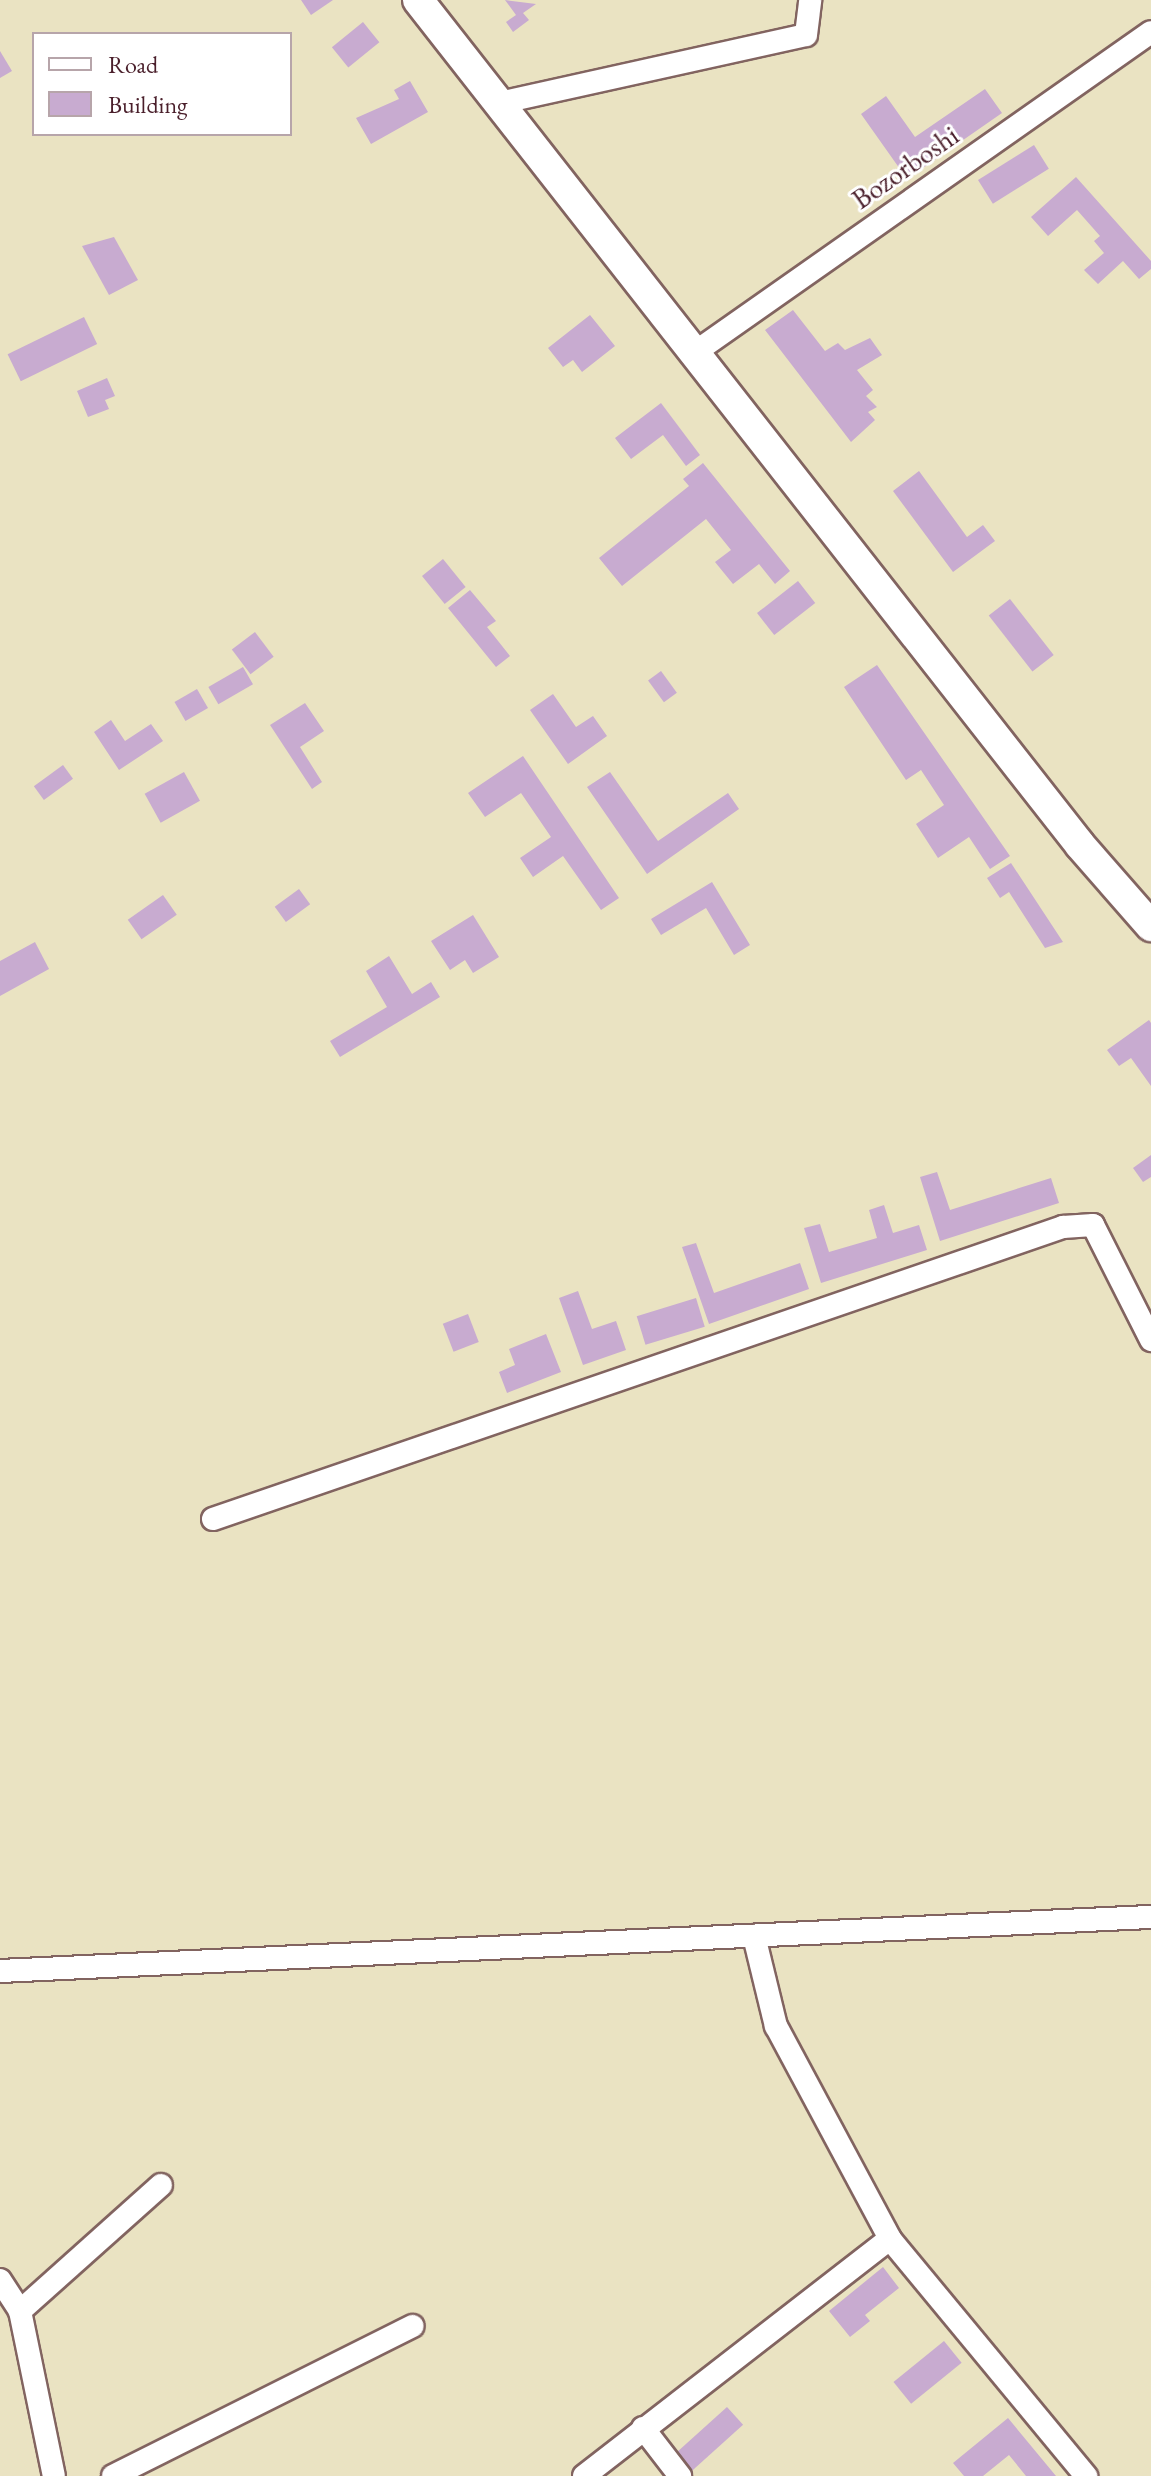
<!DOCTYPE html>
<style>
body{margin:0}
#map{position:relative;width:1151px;height:2476px;overflow:hidden;background:#eae3c2;font-family:"EB Garamond",serif}
div>[style]{position:absolute}
[style*='--x']{left:calc(var(--x)*1px);top:calc(var(--y)*1px);width:calc(var(--w)*1px);rotate:calc(var(--a)*1deg)}
.building>*{inset:0;background:#c8abd0;transform-origin:0 0}
.roads{filter:drop-shadow(2px 0 #826460) drop-shadow(-2px 0 #826460) drop-shadow(0 2px #826460) drop-shadow(0 -2px #826460)}
.minor>*{height:22px;margin:-11px;padding:0 11px;transform-origin:11px;border-radius:11px;background:#fff}
.major>*{height:30px;margin:-15px;padding:0 15px;transform-origin:15px;border-radius:15px;background:#fff}
span{translate:-50% -50%;white-space:nowrap;text-align:center;line-height:1.15;-webkit-text-stroke:6px #fff;paint-order:stroke}
.street-label{font-size:28px;color:#4a1f2b}
.legend{position:absolute;left:32px;top:32px;width:260px;height:104px;box-sizing:border-box;background:#fff;border:2px solid #b7a5aa;margin:0;padding:10px 14px;list-style:none;font-size:24px;color:#4a1f2b}
.legend li{display:flex;align-items:center;gap:16px;height:40px}
.legend b{width:40px;border:2px solid #b7a5aa}
</style>
<div id="map">
<div class="building">
<div style="clip-path:polygon(301px 0,333px 0,311px 15px)"></div>
<div style="clip-path:polygon(505px 0,536px 4px,523px 13px,529px 20px,513px 32px,506px 22px,516px 15px)"></div>
<div style="left:363px;top:22px;width:26px;height:40px;rotate:51deg"></div>
<div style="clip-path:polygon(0 51px,12px 71px,0 78px)"></div>
<div style="clip-path:polygon(410px 81px,428px 112px,371px 144px,356px 118px,399px 99px,394px 90px)"></div>
<div style="clip-path:polygon(985px 89px,1002px 113px,907px 179px,861px 114px,886px 96px,915px 137px)"></div>
<div style="left:1034px;top:145px;width:28px;height:66px;rotate:58deg"></div>
<div style="clip-path:polygon(1076px 177px,1151px 261px,1151px 269px,1139px 279px,1123px 261px,1098px 284px,1084px 270px,1104px 253px,1094px 241px,1100px 236px,1077px 210px,1048px 236px,1031px 217px)"></div>
<div style="clip-path:polygon(114px 237px,138px 280px,109px 295px,82px 246px)"></div>
<div style="clip-path:polygon(793px 310px,825px 351px,838px 343px,845px 350px,870px 338px,882px 355px,857px 370px,873px 390px,866px 396px,877px 407px,868px 412px,875px 420px,851px 442px,765px 330px)"></div>
<div style="clip-path:polygon(590px 315px,615px 346px,582px 372px,573px 360px,563px 367px,548px 348px)"></div>
<div style="left:84px;top:317px;width:30px;height:85px;rotate:64deg"></div>
<div style="clip-path:polygon(107px 378px,115px 396px,105px 400px,109px 409px,88px 417px,77px 391px)"></div>
<div style="clip-path:polygon(661px 403px,700px 455px,686px 466px,663px 435px,631px 459px,615px 438px)"></div>
<div style="clip-path:polygon(703px 463px,790px 571px,775px 584px,759px 564px,733px 584px,715px 562px,731px 550px,706px 519px,622px 586px,599px 558px,689px 486px,683px 479px)"></div>
<div style="clip-path:polygon(919px 471px,967px 537px,983px 525px,995px 541px,953px 572px,893px 491px)"></div>
<div style="left:443px;top:559px;width:36px;height:27px;rotate:51deg"></div>
<div style="left:798px;top:581px;width:28px;height:52px;rotate:52deg"></div>
<div style="clip-path:polygon(470px 590px,496px 621px,487px 627px,510px 656px,496px 667px,448px 608px)"></div>
<div style="left:1010px;top:599px;width:71px;height:27px;rotate:52deg"></div>
<div style="left:255px;top:632px;width:31px;height:29px;rotate:53deg"></div>
<div style="clip-path:polygon(877px 665px,1010px 856px,990px 869px,969px 837px,938px 858px,916px 824px,944px 805px,921px 770px,906px 780px,844px 687px)"></div>
<div style="left:243px;top:667px;width:20px;height:40px;rotate:60deg"></div>
<div style="left:661px;top:671px;width:27px;height:16px;rotate:54deg"></div>
<div style="left:197px;top:689px;width:22px;height:26px;rotate:60deg"></div>
<div style="clip-path:polygon(553px 694px,576px 727px,593px 716px,607px 736px,568px 764px,530px 710px)"></div>
<div style="clip-path:polygon(305px 703px,324px 731px,300px 747px,322px 782px,312px 789px,270px 725px)"></div>
<div style="clip-path:polygon(111px 720px,125px 741px,151px 724px,163px 741px,119px 770px,94px 732px)"></div>
<div style="clip-path:polygon(523px 756px,619px 898px,601px 910px,563px 856px,533px 877px,520px 858px,551px 837px,521px 793px,485px 817px,468px 793px)"></div>
<div style="left:63px;top:765px;width:17px;height:36px;rotate:54deg"></div>
<div style="left:184px;top:772px;width:33px;height:45px;rotate:61deg"></div>
<div style="clip-path:polygon(610px 772px,658px 841px,728px 793px,739px 809px,647px 874px,587px 787px)"></div>
<div style="clip-path:polygon(1011px 863px,1063px 942px,1045px 948px,1009px 892px,1000px 898px,987px 878px)"></div>
<div style="clip-path:polygon(712px 882px,750px 945px,734px 955px,706px 908px,661px 935px,651px 919px)"></div>
<div style="left:299px;top:889px;width:19px;height:30px;rotate:54deg"></div>
<div style="left:163px;top:895px;width:24px;height:43px;rotate:55deg"></div>
<div style="clip-path:polygon(473px 915px,499px 957px,473px 973px,465px 960px,450px 970px,431px 941px)"></div>
<div style="clip-path:polygon(35px 942px,49px 969px,0 996px,0 961px)"></div>
<div style="clip-path:polygon(389px 956px,412px 994px,431px 982px,440px 997px,340px 1057px,330px 1041px,387px 1007px,366px 971px)"></div>
<div style="clip-path:polygon(1149px 1020px,1151px 1023px,1151px 1086px,1131px 1058px,1119px 1066px,1107px 1050px)"></div>
<div style="clip-path:polygon(1151px 1155px,1151px 1177px,1143px 1182px,1133px 1168px)"></div>
<div style="clip-path:polygon(937px 1172px,950px 1210px,1051px 1178px,1059px 1203px,940px 1241px,920px 1177px)"></div>
<div style="clip-path:polygon(884px 1205px,893px 1233px,919px 1225px,927px 1250px,821px 1283px,804px 1228px,820px 1224px,829px 1252px,877px 1238px,869px 1210px)"></div>
<div style="clip-path:polygon(696px 1243px,714px 1293px,800px 1263px,809px 1289px,709px 1324px,682px 1247px)"></div>
<div style="clip-path:polygon(578px 1291px,592px 1329px,616px 1321px,626px 1350px,583px 1365px,559px 1298px)"></div>
<div style="left:696px;top:1298px;width:30px;height:62px;rotate:73deg"></div>
<div style="left:468px;top:1314px;width:30px;height:27px;rotate:69deg"></div>
<div style="clip-path:polygon(546px 1334px,561px 1372px,507px 1393px,499px 1372px,515px 1365px,509px 1349px)"></div>
<div style="clip-path:polygon(883px 2267px,899px 2288px,865px 2315px,870px 2321px,850px 2337px,829px 2311px)"></div>
<div style="left:944px;top:2341px;width:28px;height:65px;rotate:51deg"></div>
<div style="left:727px;top:2407px;width:24px;height:72px;rotate:48deg"></div>
<div style="clip-path:polygon(1008px 2418px,1056px 2476px,1026px 2476px,1009px 2455px,983px 2476px,964px 2476px,953px 2463px)"></div>
</div>
<div class="roads">
<div class="minor">
<div style="--x:499;--y:103;--w:314;--a:-12.5"></div>
<div style="--x:806;--y:35;--w:35;--a:-83"></div>
<div style="--x:694;--y:353;--w:558;--a:-35.08"></div>
<div style="--x:213;--y:1519;--w:899;--a:-18.96"></div>
<div style="--x:1063;--y:1227;--w:30;--a:-4"></div>
<div style="--x:1093;--y:1225;--w:129;--a:63.2"></div>
<div style="--x:754;--y:1936;--w:93;--a:76.3"></div>
<div style="--x:776;--y:2026;--w:242;--a:61.8"></div>
<div style="--x:890;--y:2239;--w:308;--a:50.4"></div>
<div style="--x:0;--y:1971;--w:1152;--a:-2.69"></div>
<div style="--x:0;--y:2280;--w:37;--a:57"></div>
<div style="--x:20;--y:2311;--w:168;--a:78.4"></div>
<div style="--x:20;--y:2311;--w:189;--a:-41.8"></div>
<div style="--x:643;--y:2428;--w:61;--a:52.4"></div>
<div style="--x:113;--y:2476;--w:335;--a:-26.6"></div>
<div style="--x:584;--y:2476;--w:387;--a:-37.8"></div>
</div>
<div class="major">
<div style="--x:418;--y:0;--w:1073;--a:51.92"></div>
<div style="--x:1080;--y:845;--w:108;--a:48.8"></div>
</div>
</div>
<div class="street-label">
<span style="left:905px;top:167px;rotate:-35deg">Bozorboshi</span>
</div>
<ul class="legend">
<li><b style="height:10px;background:#fff"></b>Road</li>
<li><b style="height:22px;background:#c8abd0"></b>Building</li>
</ul>
</div>
